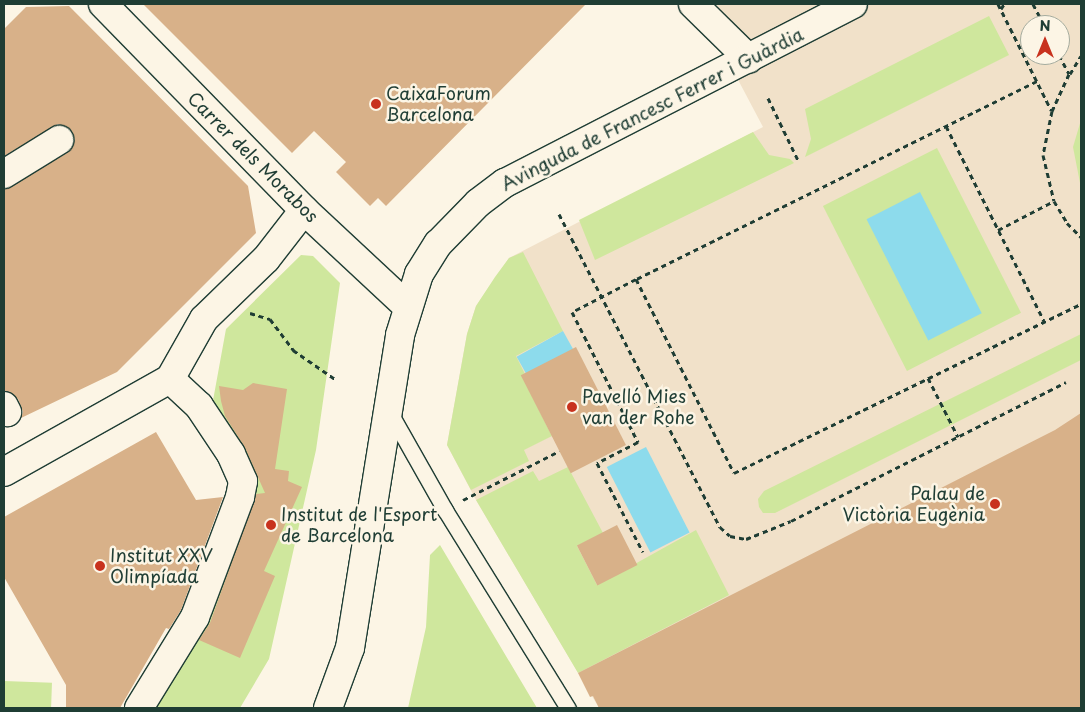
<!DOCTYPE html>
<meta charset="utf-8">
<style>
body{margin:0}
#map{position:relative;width:1085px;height:712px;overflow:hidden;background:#fcf5e5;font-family:"Playpen Sans",sans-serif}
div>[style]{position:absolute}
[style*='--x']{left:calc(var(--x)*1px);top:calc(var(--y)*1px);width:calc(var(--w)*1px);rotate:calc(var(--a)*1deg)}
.built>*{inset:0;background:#f1e1c9}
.green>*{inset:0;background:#cfe79d;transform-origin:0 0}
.water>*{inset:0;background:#8ddbec;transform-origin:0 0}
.building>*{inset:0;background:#d8b189;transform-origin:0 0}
.path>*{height:3px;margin-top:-1.5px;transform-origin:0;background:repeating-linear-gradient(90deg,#1f3d34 0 5px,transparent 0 9px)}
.roads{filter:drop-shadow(1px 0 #1f3d34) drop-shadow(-1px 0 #1f3d34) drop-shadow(0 1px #1f3d34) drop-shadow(0 -1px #1f3d34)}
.lane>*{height:15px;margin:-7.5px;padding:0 7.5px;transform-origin:7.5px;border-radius:7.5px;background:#fcf5e5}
.street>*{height:28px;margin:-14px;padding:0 14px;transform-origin:14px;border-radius:14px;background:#fcf5e5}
.secondary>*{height:28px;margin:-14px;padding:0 14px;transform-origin:14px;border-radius:14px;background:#fcf5e5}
.dots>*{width:14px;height:14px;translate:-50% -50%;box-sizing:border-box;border:2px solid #fcf5e5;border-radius:50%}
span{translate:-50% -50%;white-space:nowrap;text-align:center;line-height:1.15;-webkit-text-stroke:5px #fcf5e5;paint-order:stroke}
.poi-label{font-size:18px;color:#1f3d34}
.left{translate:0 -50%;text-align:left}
.right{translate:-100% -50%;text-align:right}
.street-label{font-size:18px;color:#1f3d34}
.frame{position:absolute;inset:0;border:5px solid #1f3d34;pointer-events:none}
.north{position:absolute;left:1020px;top:15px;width:50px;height:50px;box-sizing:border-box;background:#fcf5e5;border:1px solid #a4ab9e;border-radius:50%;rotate:0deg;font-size:14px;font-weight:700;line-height:20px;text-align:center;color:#1f3d34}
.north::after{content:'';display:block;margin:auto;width:18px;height:22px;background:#c8321e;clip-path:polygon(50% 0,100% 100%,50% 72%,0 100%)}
</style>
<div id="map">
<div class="built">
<div style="clip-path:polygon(evenodd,698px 4px,1081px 4px,1081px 708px,599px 708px,476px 500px,447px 445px,467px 334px,476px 306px,509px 258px,763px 127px,698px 4px,1030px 25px,1060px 25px,1060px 55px,1030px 55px,1030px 25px)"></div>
</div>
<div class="green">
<div style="clip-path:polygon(989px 16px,1009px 55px,805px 157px,811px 139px,805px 109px)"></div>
<div style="clip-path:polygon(1081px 120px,1081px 188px,1073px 147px)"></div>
<div style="clip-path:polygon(753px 132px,769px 155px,790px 159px,794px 163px,595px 260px,579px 220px)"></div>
<div style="left:937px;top:148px;width:185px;height:128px;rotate:63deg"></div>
<div style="clip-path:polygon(523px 252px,563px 331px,516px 356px,525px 374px,522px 376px,552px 436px,524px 450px,529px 461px,471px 490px,447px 445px,467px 334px,476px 306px,495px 277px,509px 258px)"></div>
<div style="clip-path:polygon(301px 255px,313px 256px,340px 283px,316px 450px,269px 659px,240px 708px,153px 708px,253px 511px,250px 477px,212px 406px,226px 329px)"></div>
<div style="clip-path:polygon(1081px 334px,1081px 360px,775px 513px,763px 513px,759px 507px,758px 499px,764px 491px)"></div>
<div style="clip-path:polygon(568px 467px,603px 533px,577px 546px,597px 585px,696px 530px,729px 595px,578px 673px,476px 500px,533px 471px,539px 481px)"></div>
<div style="clip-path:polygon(440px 545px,537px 708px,408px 708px,426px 627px,430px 555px)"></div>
<div style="left:4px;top:681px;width:48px;height:27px;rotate:2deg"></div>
</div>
<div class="water">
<div style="left:920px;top:192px;width:136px;height:60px;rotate:63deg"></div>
<div style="left:563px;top:331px;width:21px;height:53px;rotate:61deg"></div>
<div style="left:646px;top:447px;width:96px;height:44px;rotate:63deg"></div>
</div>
<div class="building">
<div style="clip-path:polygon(143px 4px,586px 4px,386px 206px,378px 198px,370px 206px,336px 172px,346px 162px,314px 131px,292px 153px)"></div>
<div style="clip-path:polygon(69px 6px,248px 186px,256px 233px,117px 372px,21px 418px,23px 412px,18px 399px,4px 391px,4px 190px,67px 153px,75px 139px,67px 127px,58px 124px,4px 156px,4px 29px,26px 7px)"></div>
<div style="left:576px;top:347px;width:110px;height:62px;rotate:63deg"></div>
<div style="clip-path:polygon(253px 383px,287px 389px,275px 469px,289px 471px,288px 481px,302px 487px,264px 571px,275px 576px,240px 658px,199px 640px,210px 623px,256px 494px,265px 493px,245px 448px,225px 416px,221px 401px,219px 386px,243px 390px)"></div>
<div style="clip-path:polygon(1081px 413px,1081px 708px,599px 708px,593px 696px,590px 697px,578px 673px,1055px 430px)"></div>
<div style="clip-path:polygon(156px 432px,196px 500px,223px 497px,181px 610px,169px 629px,166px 628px,120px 708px,66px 708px,66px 685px,4px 577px,4px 517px)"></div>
<div style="left:617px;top:525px;width:45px;height:45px;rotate:63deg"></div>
</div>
<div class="path">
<div style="--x:998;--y:4;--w:119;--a:63.4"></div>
<div style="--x:1033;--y:4;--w:24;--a:62"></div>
<div style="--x:1001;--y:9;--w:6;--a:-59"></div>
<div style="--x:1059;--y:55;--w:21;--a:62"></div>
<div style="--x:1069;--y:74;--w:41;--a:114.7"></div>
<div style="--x:1052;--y:111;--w:45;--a:101.6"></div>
<div style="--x:1043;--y:155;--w:47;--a:76.6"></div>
<div style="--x:1054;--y:201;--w:26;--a:59"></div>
<div style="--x:1067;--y:223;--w:20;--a:45"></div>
<div style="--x:1070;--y:74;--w:21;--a:-59"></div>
<div style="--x:1037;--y:81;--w:447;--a:153.7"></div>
<div style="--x:636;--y:279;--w:217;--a:63.2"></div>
<div style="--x:734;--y:473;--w:386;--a:-26"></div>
<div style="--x:768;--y:98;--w:69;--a:64.2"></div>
<div style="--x:946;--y:126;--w:218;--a:63.3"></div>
<div style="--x:559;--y:214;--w:352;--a:62.8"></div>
<div style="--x:720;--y:527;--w:13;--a:42"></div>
<div style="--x:730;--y:536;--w:16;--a:11"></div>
<div style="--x:746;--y:539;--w:48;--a:-21.8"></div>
<div style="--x:791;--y:521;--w:308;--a:-26.8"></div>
<div style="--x:998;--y:230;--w:63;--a:-27.4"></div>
<div style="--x:636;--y:279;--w:72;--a:152.7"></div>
<div style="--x:572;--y:312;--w:146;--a:63.1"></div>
<div style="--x:638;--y:442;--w:46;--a:152.9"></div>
<div style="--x:597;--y:463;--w:100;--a:62.7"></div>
<div style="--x:250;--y:313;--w:21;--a:17"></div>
<div style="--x:270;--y:319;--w:39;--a:53"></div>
<div style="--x:293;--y:350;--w:51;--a:34.6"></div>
<div style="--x:928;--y:378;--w:66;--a:63"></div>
<div style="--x:463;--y:500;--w:108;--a:-27"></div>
</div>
<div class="roads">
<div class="lane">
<div style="--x:389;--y:411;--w:114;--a:60.5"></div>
<div style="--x:445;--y:510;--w:233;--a:58.2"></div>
</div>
<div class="street">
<div style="--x:103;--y:4;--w:288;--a:45.7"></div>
<div style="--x:304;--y:210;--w:141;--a:43"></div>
<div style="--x:693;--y:4;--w:78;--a:44.5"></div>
<div style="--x:4;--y:174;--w:65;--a:-31.7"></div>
<div style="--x:4;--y:406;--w:7;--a:63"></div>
<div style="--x:4;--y:472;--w:190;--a:-29.3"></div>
<div style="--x:170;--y:379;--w:69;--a:-60.5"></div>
<div style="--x:204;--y:319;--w:86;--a:-44.1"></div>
<div style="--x:266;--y:259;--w:62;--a:-52.2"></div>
<div style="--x:139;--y:708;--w:107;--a:-58.4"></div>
<div style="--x:195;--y:617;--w:128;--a:-69.4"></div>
<div style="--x:240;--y:497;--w:16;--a:-79"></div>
<div style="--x:243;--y:481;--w:30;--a:-114"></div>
<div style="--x:231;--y:454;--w:58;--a:-123.7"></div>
<div style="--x:199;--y:406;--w:40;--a:-137"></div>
</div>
<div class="secondary">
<div style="--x:328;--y:708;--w:64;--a:-69.9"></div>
<div style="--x:350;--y:648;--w:317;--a:-80.9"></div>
<div style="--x:400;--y:335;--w:64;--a:-72.7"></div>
<div style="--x:419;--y:274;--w:36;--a:-58"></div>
<div style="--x:438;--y:244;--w:57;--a:-45.7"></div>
<div style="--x:478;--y:203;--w:34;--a:-37"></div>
<div style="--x:505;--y:183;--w:391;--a:-27.2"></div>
</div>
</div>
<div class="dots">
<div style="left:376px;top:104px;background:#c8321e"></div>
<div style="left:572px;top:407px;background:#c8321e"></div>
<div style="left:995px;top:504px;background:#c8321e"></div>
<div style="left:271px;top:525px;background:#c8321e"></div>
<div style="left:100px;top:566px;background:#c8321e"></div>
</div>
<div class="poi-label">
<span class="left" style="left:386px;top:104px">CaixaForum<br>Barcelona</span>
<span class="left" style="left:582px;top:407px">Pavelló Mies<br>van der Rohe</span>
<span class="right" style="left:985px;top:504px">Palau de<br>Victòria Eugènia</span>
<span class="left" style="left:281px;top:525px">Institut de l'Esport<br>de Barcelona</span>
<span class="left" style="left:110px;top:566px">Institut XXV<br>Olimpíada</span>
</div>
<div class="street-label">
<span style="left:652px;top:109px;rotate:-27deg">Avinguda de Francesc Ferrer i Guàrdia</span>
<span style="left:253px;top:157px;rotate:45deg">Carrer dels Morabos</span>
</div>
<div class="frame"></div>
<div class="north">N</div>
</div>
